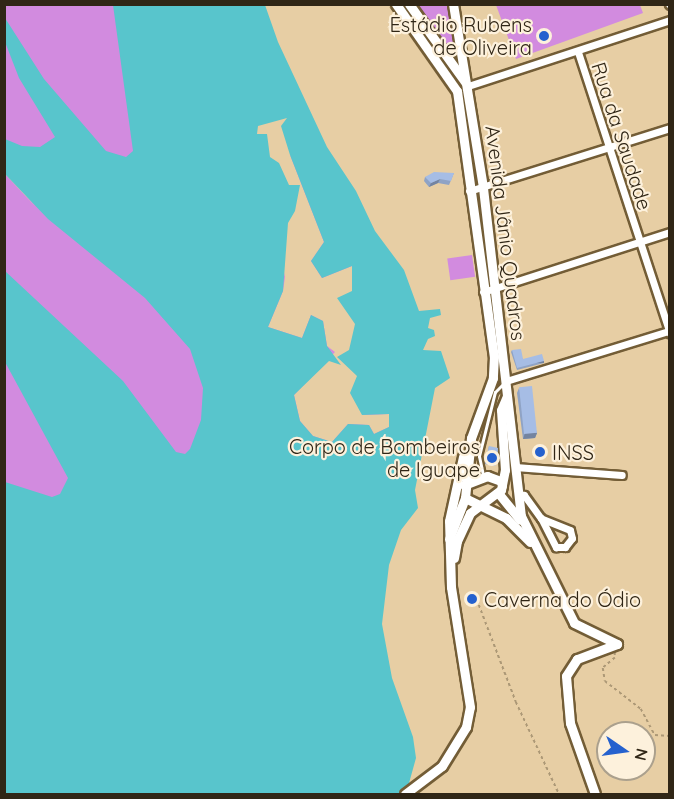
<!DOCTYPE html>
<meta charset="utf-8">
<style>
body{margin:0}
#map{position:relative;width:674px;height:799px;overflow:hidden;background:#e7cea4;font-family:Quicksand,sans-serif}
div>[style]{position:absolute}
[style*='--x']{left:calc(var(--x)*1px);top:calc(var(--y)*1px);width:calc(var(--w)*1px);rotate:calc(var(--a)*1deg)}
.green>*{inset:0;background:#d28bdf;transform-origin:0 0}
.water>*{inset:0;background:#58c5cc}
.path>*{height:1.5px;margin-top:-0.75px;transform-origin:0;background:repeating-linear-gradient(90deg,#ac9876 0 3px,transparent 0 6px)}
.roads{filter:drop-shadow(2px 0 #735d36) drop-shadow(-2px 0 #735d36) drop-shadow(0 2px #735d36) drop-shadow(0 -2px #735d36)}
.lane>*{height:3px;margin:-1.5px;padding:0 1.5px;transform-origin:1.5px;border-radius:1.5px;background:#fff}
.street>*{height:7px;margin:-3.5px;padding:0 3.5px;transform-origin:3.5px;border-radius:3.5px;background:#fff}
.secondary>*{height:9px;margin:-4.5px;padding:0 4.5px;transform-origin:4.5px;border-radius:4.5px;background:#fff}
.wall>*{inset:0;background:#8fa3c5}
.shaded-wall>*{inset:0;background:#7484a0;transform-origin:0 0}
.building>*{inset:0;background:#a6bde5;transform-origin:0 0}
.dots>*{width:16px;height:16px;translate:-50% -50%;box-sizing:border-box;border:3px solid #fdf1dc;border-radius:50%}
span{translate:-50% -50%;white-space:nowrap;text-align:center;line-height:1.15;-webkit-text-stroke:4.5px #fdf1dc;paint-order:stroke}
.poi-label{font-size:20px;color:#302616}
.right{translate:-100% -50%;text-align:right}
.left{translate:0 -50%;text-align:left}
.street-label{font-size:20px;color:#302616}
.frame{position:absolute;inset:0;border:6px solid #302616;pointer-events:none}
.north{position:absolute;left:596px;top:721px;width:60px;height:60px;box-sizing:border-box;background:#fdf1dc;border:2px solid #aba08d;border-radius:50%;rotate:103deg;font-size:16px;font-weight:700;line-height:24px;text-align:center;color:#302616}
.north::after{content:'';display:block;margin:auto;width:21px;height:27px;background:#2561ce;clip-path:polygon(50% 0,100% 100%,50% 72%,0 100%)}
</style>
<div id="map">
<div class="green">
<div style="clip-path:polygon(4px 5px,245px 5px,258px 126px,251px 131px,285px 277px,283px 291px,268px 327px,302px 338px,311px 315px,323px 321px,327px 346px,335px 352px,294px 395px,300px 421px,313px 436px,332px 442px,348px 424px,369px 425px,374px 434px,389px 427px,389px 414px,362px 415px,373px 364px,352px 266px,322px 278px,311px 261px,324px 242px,290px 155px,365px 262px,408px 450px,5px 607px,5px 174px,35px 206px,5px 171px)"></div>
<div style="clip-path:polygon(414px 5px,451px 5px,458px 47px,455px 62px)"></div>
<div style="clip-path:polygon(496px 5px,640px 5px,643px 13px,516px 59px)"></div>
<div style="left:472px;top:255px;width:22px;height:25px;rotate:82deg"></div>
</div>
<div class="water">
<div style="clip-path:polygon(evenodd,113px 5px,265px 5px,278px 42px,327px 147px,356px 191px,375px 231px,404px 270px,419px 311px,440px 309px,441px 315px,430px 318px,428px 328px,434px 330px,435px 336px,428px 339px,423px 350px,441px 351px,450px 378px,435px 388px,415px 490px,418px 508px,401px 530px,389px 565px,382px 624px,392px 678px,413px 737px,416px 758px,406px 794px,5px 794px,5px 482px,52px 497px,60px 494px,68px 478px,5px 362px,5px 271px,123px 381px,176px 452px,185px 454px,190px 449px,201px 420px,203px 388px,190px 349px,145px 298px,48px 219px,5px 174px,5px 139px,22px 146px,40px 147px,55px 137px,19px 78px,5px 42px,5px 18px,44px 79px,106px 151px,126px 157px,133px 151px,113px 5px,287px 118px,281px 126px,290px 155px,324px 242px,311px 261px,322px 278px,352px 266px,352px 291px,337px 298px,355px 324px,349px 350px,337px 357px,357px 376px,350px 393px,362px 415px,389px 414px,389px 427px,374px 434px,369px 425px,348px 424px,332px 442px,313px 436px,300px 421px,294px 395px,329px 361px,341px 365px,327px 346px,323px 321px,311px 315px,302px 338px,268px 327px,283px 291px,288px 223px,295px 211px,300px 185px,289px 185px,279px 163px,270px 157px,267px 134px,257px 134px,258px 126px,287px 118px)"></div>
</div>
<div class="path">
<div style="--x:479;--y:605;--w:104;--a:69.1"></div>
<div style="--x:516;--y:702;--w:102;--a:64.9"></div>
<div style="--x:615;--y:652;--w:6;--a:90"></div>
<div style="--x:615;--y:658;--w:16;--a:140"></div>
<div style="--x:603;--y:668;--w:13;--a:81"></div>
<div style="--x:605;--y:681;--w:46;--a:37.9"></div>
<div style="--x:641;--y:709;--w:30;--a:62"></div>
<div style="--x:655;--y:735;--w:15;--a:4"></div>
</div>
<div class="roads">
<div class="lane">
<div style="--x:483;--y:475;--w:19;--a:-102"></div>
<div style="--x:479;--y:456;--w:66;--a:-76"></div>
<div style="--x:495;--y:392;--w:13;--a:-45"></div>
</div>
<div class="street">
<div style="--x:669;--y:4;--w:1;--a:45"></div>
<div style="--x:578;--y:52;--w:296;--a:71.9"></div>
<div style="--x:468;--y:86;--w:213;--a:-18.1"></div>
<div style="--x:469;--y:191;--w:211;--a:-17.4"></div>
<div style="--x:483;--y:292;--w:196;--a:-17.8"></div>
<div style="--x:506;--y:381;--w:170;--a:-17.1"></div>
<div style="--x:515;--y:467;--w:107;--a:4.3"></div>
<div style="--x:518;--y:494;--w:6;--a:9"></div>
<div style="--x:524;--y:495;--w:29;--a:54"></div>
<div style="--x:541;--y:518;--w:33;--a:63"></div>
<div style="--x:556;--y:547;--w:9;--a:0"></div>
<div style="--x:565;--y:547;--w:11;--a:-52"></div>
<div style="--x:572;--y:538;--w:8;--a:-104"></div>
<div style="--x:570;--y:530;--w:31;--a:-158"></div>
</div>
<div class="secondary">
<div style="--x:396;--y:4;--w:106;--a:55"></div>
<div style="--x:457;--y:91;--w:268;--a:82.1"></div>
<div style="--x:494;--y:356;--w:22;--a:93"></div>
<div style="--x:493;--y:378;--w:64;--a:110.1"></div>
<div style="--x:471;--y:438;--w:60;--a:95.7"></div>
<div style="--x:465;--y:498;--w:44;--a:111.3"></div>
<div style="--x:409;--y:4;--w:96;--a:54.3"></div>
<div style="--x:453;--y:4;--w:186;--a:80.7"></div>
<div style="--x:483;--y:188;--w:330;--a:83.4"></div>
<div style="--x:521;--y:516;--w:119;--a:63.6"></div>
<div style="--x:574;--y:623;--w:48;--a:26"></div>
<div style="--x:617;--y:644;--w:43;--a:159.4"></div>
<div style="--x:577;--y:659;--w:20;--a:123"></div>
<div style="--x:566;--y:676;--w:47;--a:85.1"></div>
<div style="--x:570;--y:723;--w:75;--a:70.6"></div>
<div style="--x:464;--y:485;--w:25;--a:-21"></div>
<div style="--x:487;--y:476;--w:15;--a:20"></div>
<div style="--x:501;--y:481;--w:5;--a:79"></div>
<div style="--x:499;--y:494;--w:33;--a:51"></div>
<div style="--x:465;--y:498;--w:46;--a:26"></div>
<div style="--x:506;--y:518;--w:34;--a:45"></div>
<div style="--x:454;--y:558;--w:17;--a:-80"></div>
<div style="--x:457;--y:541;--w:31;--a:-65"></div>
<div style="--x:470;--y:513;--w:39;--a:-37"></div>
<div style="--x:501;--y:490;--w:20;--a:-79"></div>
<div style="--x:505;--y:470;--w:60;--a:-93.8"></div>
<div style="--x:501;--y:410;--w:15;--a:-67"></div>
<div style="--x:405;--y:794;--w:46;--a:-37.1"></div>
<div style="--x:442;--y:766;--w:46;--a:-58.4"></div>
<div style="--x:466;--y:727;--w:20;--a:-79"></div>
<div style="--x:470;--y:707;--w:121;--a:-99"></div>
<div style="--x:451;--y:587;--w:66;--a:-91.7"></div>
<div style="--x:449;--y:521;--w:66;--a:-77.7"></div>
</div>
</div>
<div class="wall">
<div style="clip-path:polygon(454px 173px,449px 185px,438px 183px,429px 187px,424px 181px,425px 177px)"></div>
<div style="clip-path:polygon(512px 350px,523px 359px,544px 361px,544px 363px,517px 370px,511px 352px)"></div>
<div style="clip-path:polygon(519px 388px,537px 433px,535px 438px,523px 439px,517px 393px)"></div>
<div style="clip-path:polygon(489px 446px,497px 462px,495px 466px,485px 464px)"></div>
</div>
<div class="shaded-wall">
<div style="clip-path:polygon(440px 179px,438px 183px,429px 187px,431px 183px)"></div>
<div style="left:544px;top:361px;width:2px;height:28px;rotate:90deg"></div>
<div style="clip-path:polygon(525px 433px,537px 433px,535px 438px,523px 439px)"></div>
</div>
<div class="building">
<div style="clip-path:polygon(434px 172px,454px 173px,451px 181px,440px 179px,431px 183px,425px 177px)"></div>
<div style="clip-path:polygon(521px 349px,523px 359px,542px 354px,544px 361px,517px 368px,512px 350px)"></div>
<div style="left:532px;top:386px;width:47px;height:13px;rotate:84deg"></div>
<div style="clip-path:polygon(489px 446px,498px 448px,497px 462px,486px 460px)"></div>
</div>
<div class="dots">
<div style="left:544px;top:36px;background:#2561ce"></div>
<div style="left:540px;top:452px;background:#2561ce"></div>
<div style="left:492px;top:458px;background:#2561ce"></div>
<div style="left:472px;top:599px;background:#2561ce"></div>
</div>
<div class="poi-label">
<span class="right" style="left:532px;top:36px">Estádio Rubens<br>de Oliveira</span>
<span class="right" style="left:480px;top:458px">Corpo de Bombeiros<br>de Iguape</span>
<span class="left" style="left:552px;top:452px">INSS</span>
<span class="left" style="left:484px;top:599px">Caverna do Ódio</span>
</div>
<div class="street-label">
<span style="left:622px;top:136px;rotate:72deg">Rua da Saudade</span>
<span style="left:506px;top:233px;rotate:83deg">Avenida Jânio Quadros</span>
</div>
<div class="frame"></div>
<div class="north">N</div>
</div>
